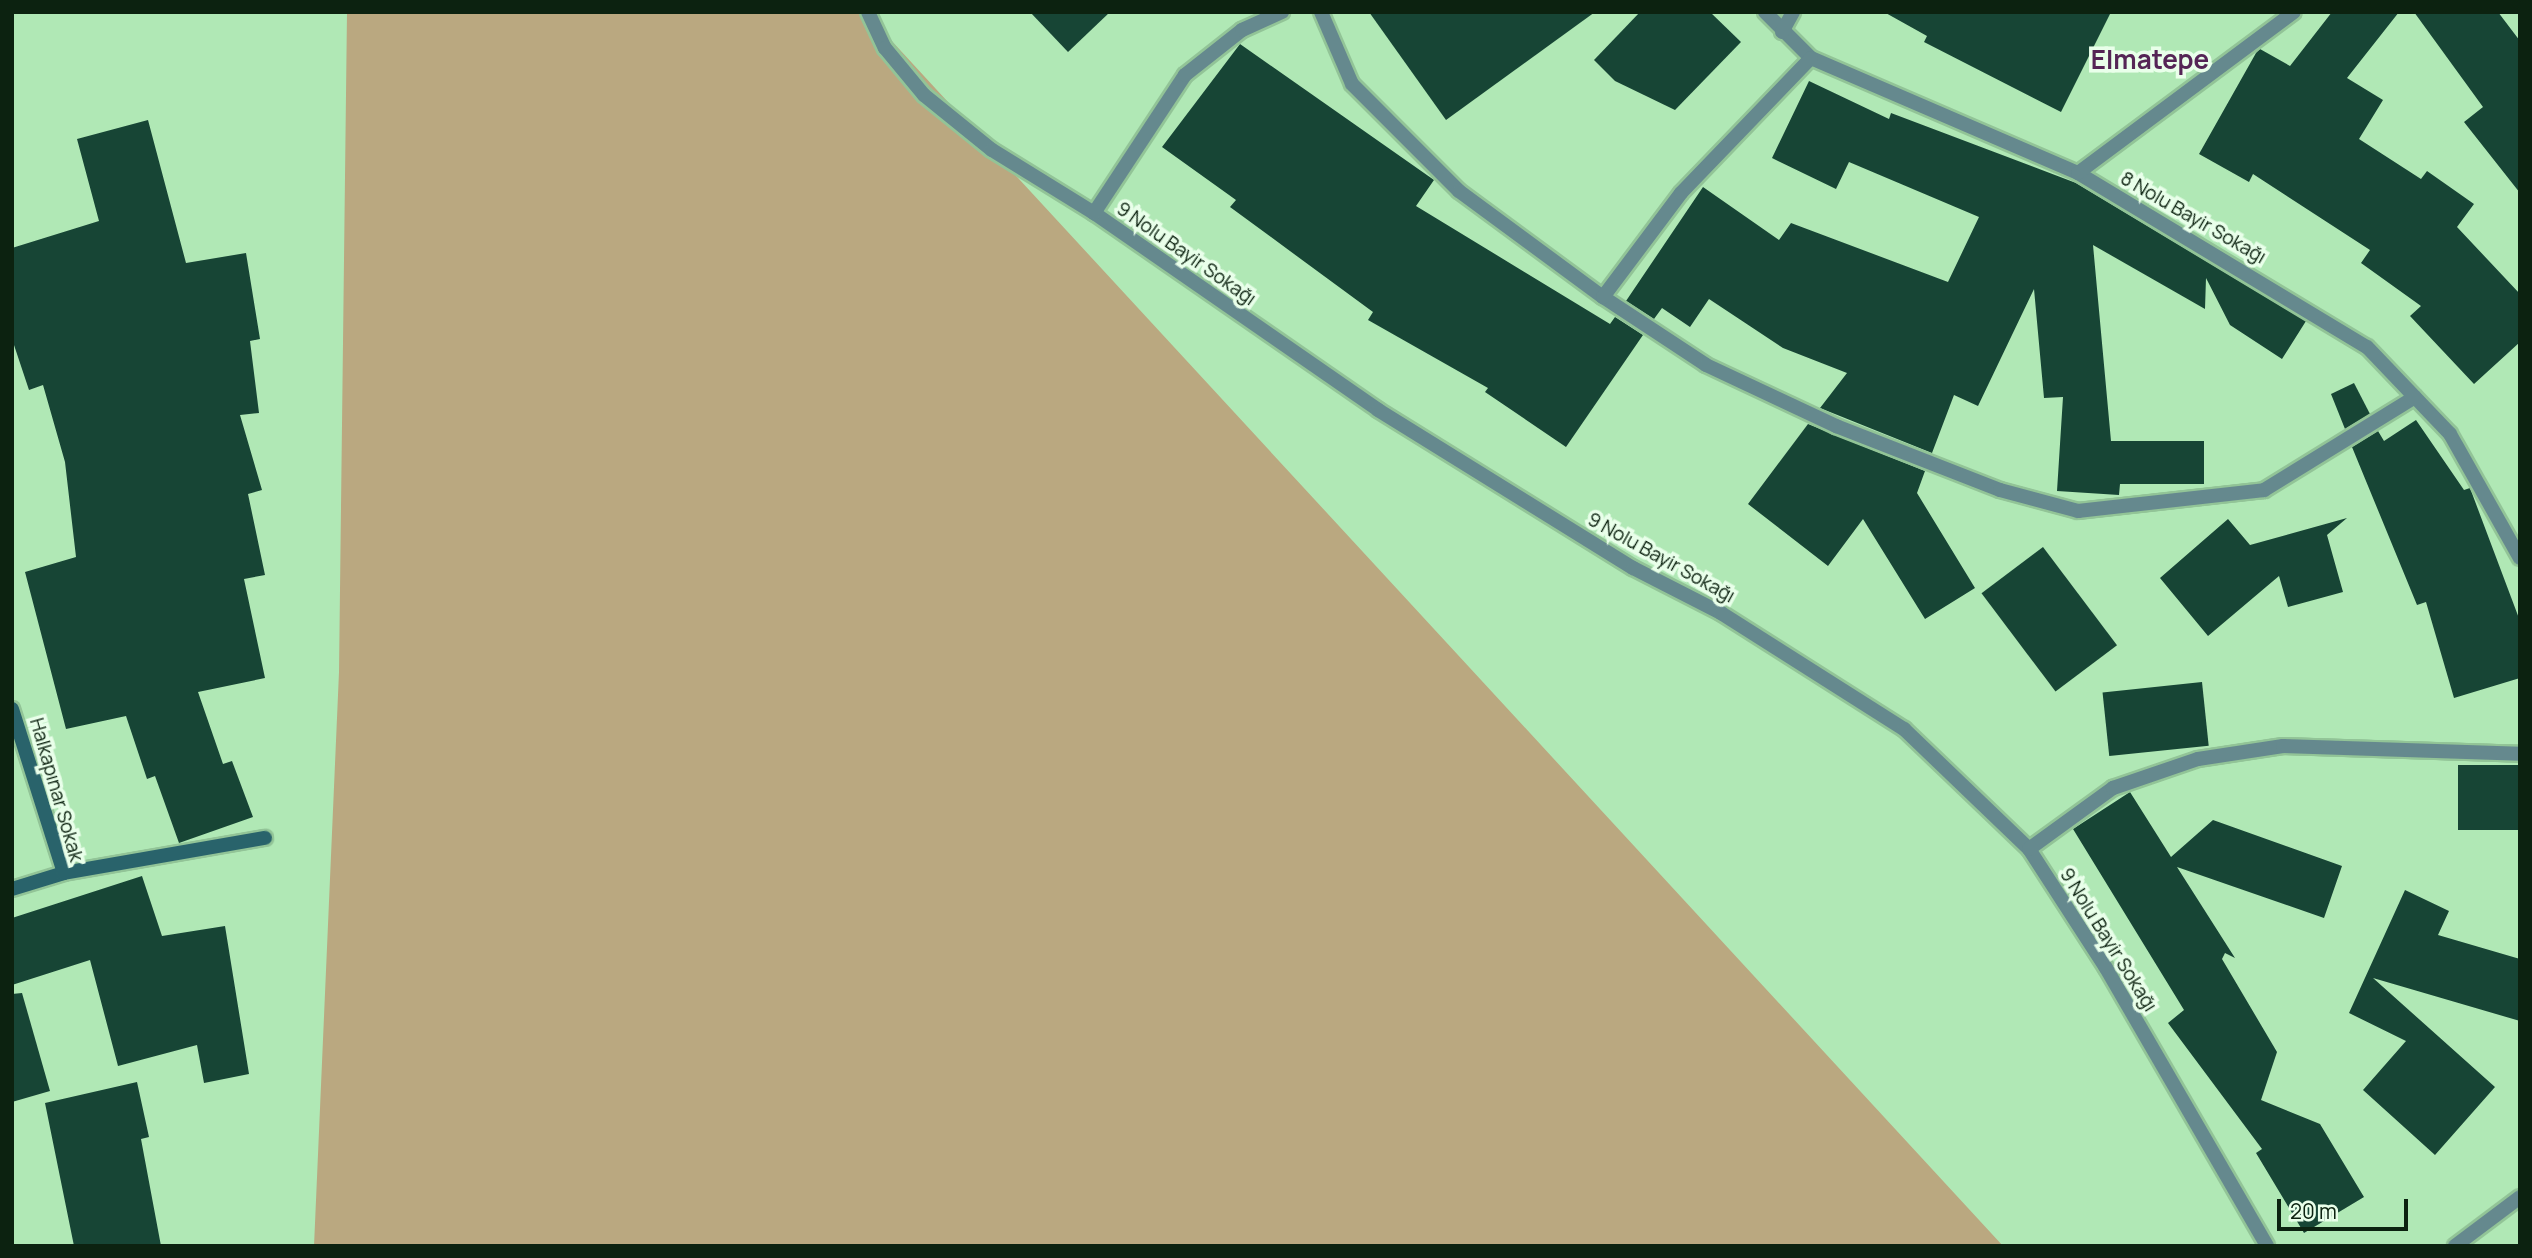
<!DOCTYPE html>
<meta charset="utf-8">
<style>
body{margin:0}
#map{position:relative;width:2532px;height:1258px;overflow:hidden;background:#b0e8b5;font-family:Manrope,sans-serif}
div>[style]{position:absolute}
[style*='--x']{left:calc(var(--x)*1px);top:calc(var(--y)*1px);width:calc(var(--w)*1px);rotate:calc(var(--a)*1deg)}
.green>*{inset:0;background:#baa880}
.building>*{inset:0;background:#174535;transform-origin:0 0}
.roads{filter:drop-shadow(2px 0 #92c497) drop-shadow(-2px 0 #92c497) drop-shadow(0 2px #92c497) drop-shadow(0 -2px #92c497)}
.street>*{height:14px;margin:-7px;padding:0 7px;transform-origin:7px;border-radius:7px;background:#65898e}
.secondary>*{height:14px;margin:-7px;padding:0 7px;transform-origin:7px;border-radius:7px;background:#29636b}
span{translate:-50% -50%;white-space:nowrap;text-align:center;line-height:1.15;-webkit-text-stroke:7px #e9ffea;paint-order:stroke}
.street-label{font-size:19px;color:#0c2210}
.district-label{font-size:26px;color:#552556;font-weight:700}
.frame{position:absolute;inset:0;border:14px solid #0c2210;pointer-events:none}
.scale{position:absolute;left:2277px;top:1199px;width:131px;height:32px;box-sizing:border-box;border:4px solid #0c2210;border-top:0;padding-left:9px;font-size:21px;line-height:24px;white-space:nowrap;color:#0c2210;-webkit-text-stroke:5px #e9ffea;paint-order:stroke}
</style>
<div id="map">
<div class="green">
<div style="clip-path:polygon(347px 12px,865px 12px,2003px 1246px,314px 1246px,339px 672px)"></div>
</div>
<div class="building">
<div style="clip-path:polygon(1030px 12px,1110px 12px,1068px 52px)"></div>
<div style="clip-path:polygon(1369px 12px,1595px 12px,1446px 120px)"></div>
<div style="clip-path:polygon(1640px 12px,1710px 12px,1741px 42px,1675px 110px,1615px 81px,1594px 60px)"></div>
<div style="clip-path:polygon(1884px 12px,2111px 12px,2061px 112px,1924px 42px,1927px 36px)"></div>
<div style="clip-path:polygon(2332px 12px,2399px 12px,2347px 78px,2383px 100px,2359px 139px,2421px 179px,2427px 171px,2474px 204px,2457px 227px,2520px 294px,2520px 342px,2474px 384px,2410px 316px,2421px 306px,2361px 263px,2370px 250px,2253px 174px,2249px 182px,2199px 154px,2256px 53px,2260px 49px,2290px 66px)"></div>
<div style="clip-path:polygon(2414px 12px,2498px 12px,2520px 41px,2520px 193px,2464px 122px,2483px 107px)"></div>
<div style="clip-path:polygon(1240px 44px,1434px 180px,1416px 206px,1610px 324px,1615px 317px,1643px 335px,1566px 447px,1485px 392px,1488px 388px,1368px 320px,1373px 312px,1230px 207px,1236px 200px,1162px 147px)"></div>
<div style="clip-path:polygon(1809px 81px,1889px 119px,1891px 113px,2076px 183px,2306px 321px,2282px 359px,2230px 325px,2206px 278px,2205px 309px,2093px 245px,2111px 441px,2204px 441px,2204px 484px,2120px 484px,2119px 495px,2057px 491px,2063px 397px,2044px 398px,2034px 289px,1978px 406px,1954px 395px,1932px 453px,1820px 408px,1847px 373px,1783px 348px,1709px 299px,1690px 327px,1662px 308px,1654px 319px,1626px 301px,1703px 187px,1779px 240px,1791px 223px,1948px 282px,1979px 217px,1849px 162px,1836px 189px,1772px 158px)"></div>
<div style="clip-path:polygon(148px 120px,186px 263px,246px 253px,260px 339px,250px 341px,259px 413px,240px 415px,262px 490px,248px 494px,265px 575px,244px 579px,265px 678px,198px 692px,223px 764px,232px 761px,253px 817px,179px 843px,155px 776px,147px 779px,126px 716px,66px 729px,25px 572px,76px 557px,65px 462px,43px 385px,29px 390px,12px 339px,12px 248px,99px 221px,77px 139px)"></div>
<div style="clip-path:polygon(2354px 383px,2370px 414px,2345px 429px,2331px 394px)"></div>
<div style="clip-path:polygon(2416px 420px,2464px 490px,2470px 488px,2520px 621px,2520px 678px,2454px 698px,2426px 602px,2417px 605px,2352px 447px,2378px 431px,2384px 441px)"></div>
<div style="clip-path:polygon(1808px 424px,1925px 471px,1917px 493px,1975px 588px,1925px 619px,1863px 519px,1828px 566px,1748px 504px)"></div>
<div style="clip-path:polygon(2347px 518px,2327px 535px,2343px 592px,2288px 607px,2279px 576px,2208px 636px,2160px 578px,2228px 519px,2250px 545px)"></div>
<div style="left:2043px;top:547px;width:123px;height:77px;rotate:53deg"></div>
<div style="left:2202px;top:682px;width:64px;height:100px;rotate:84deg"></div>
<div style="left:2520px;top:765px;width:65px;height:62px;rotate:90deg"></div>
<div style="clip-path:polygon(2130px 792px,2171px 857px,2213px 820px,2342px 866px,2324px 918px,2177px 867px,2235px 958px,2225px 953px,2222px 959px,2277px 1052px,2261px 1100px,2320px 1124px,2364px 1197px,2304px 1233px,2256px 1153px,2262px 1149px,2168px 1023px,2184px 1010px,2073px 829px)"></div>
<div style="clip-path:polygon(142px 876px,162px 936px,225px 926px,249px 1074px,204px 1083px,197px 1045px,118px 1066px,90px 960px,12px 985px,12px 918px)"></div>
<div style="clip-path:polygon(2405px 890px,2449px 911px,2438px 935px,2520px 959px,2520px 1021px,2373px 978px,2495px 1087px,2435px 1155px,2363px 1090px,2406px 1041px,2349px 1013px)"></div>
<div style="clip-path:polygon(22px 993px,50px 1091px,12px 1102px,12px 994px)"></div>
<div style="clip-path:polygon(137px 1082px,149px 1137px,141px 1139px,161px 1246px,74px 1246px,45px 1103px)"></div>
</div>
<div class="roads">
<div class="street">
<div style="--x:868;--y:12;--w:40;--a:65"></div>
<div style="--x:885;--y:48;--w:61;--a:50.3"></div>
<div style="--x:924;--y:95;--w:87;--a:39"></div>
<div style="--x:992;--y:150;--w:120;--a:31.7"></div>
<div style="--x:1094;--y:213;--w:346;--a:34.7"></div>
<div style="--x:1378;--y:410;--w:300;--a:31.8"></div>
<div style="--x:1633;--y:568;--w:99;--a:27.1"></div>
<div style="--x:1721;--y:613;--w:217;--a:32.4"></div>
<div style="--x:1904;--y:729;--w:173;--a:43.8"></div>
<div style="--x:2029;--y:849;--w:142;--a:57.1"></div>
<div style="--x:2106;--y:968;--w:321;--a:59.9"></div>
<div style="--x:1321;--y:12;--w:78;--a:66.7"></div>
<div style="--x:1352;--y:84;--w:151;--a:45"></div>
<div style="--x:1459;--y:191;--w:179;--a:36.4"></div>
<div style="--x:1603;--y:297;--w:123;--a:33.4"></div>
<div style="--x:1706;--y:365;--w:144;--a:25.1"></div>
<div style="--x:1836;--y:426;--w:176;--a:21.3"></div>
<div style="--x:2000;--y:490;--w:81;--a:15.1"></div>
<div style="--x:2078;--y:511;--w:187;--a:-6.4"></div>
<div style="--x:2264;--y:490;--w:177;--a:-31.6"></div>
<div style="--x:1765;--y:12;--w:65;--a:45"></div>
<div style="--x:1811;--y:58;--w:291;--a:23.3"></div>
<div style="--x:2078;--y:173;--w:337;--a:31.1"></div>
<div style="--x:2367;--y:347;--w:120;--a:46.3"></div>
<div style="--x:2450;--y:434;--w:142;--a:60.6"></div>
<div style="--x:1782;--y:32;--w:23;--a:-61"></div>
<div style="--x:2078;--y:173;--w:269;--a:-36.7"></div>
<div style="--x:1094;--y:213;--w:165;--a:-56.6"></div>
<div style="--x:1185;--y:75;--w:73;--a:-38.3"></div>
<div style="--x:1242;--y:30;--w:44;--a:-24.2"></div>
<div style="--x:1603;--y:297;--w:130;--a:-53.1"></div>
<div style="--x:1681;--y:193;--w:187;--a:-46.1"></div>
<div style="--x:2029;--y:849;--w:104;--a:-36"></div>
<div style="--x:2113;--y:788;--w:90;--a:-18.8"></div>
<div style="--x:2198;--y:759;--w:86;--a:-8.7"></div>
<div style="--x:2283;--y:746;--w:237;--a:1.9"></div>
<div style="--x:2455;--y:1246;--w:81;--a:-37"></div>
</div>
<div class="secondary">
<div style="--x:12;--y:709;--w:172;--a:72.4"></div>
<div style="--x:64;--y:873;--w:54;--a:162.9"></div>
<div style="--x:64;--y:873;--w:204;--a:-9.9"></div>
</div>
</div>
<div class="street-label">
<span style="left:2193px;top:218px;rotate:30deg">8 Nolu Bayir Sokağı</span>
<span style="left:1186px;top:254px;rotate:35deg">9 Nolu Bayir Sokağı</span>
<span style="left:1661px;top:558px;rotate:29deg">9 Nolu Bayir Sokağı</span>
<span style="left:56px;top:790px;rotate:74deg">Halkapınar Sokak</span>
<span style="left:2108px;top:940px;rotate:58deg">9 Nolu Bayir Sokağı</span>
</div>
<div class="district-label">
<span style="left:2150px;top:60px">Elmatepe</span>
</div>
<div class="frame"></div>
<div class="scale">20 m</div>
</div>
